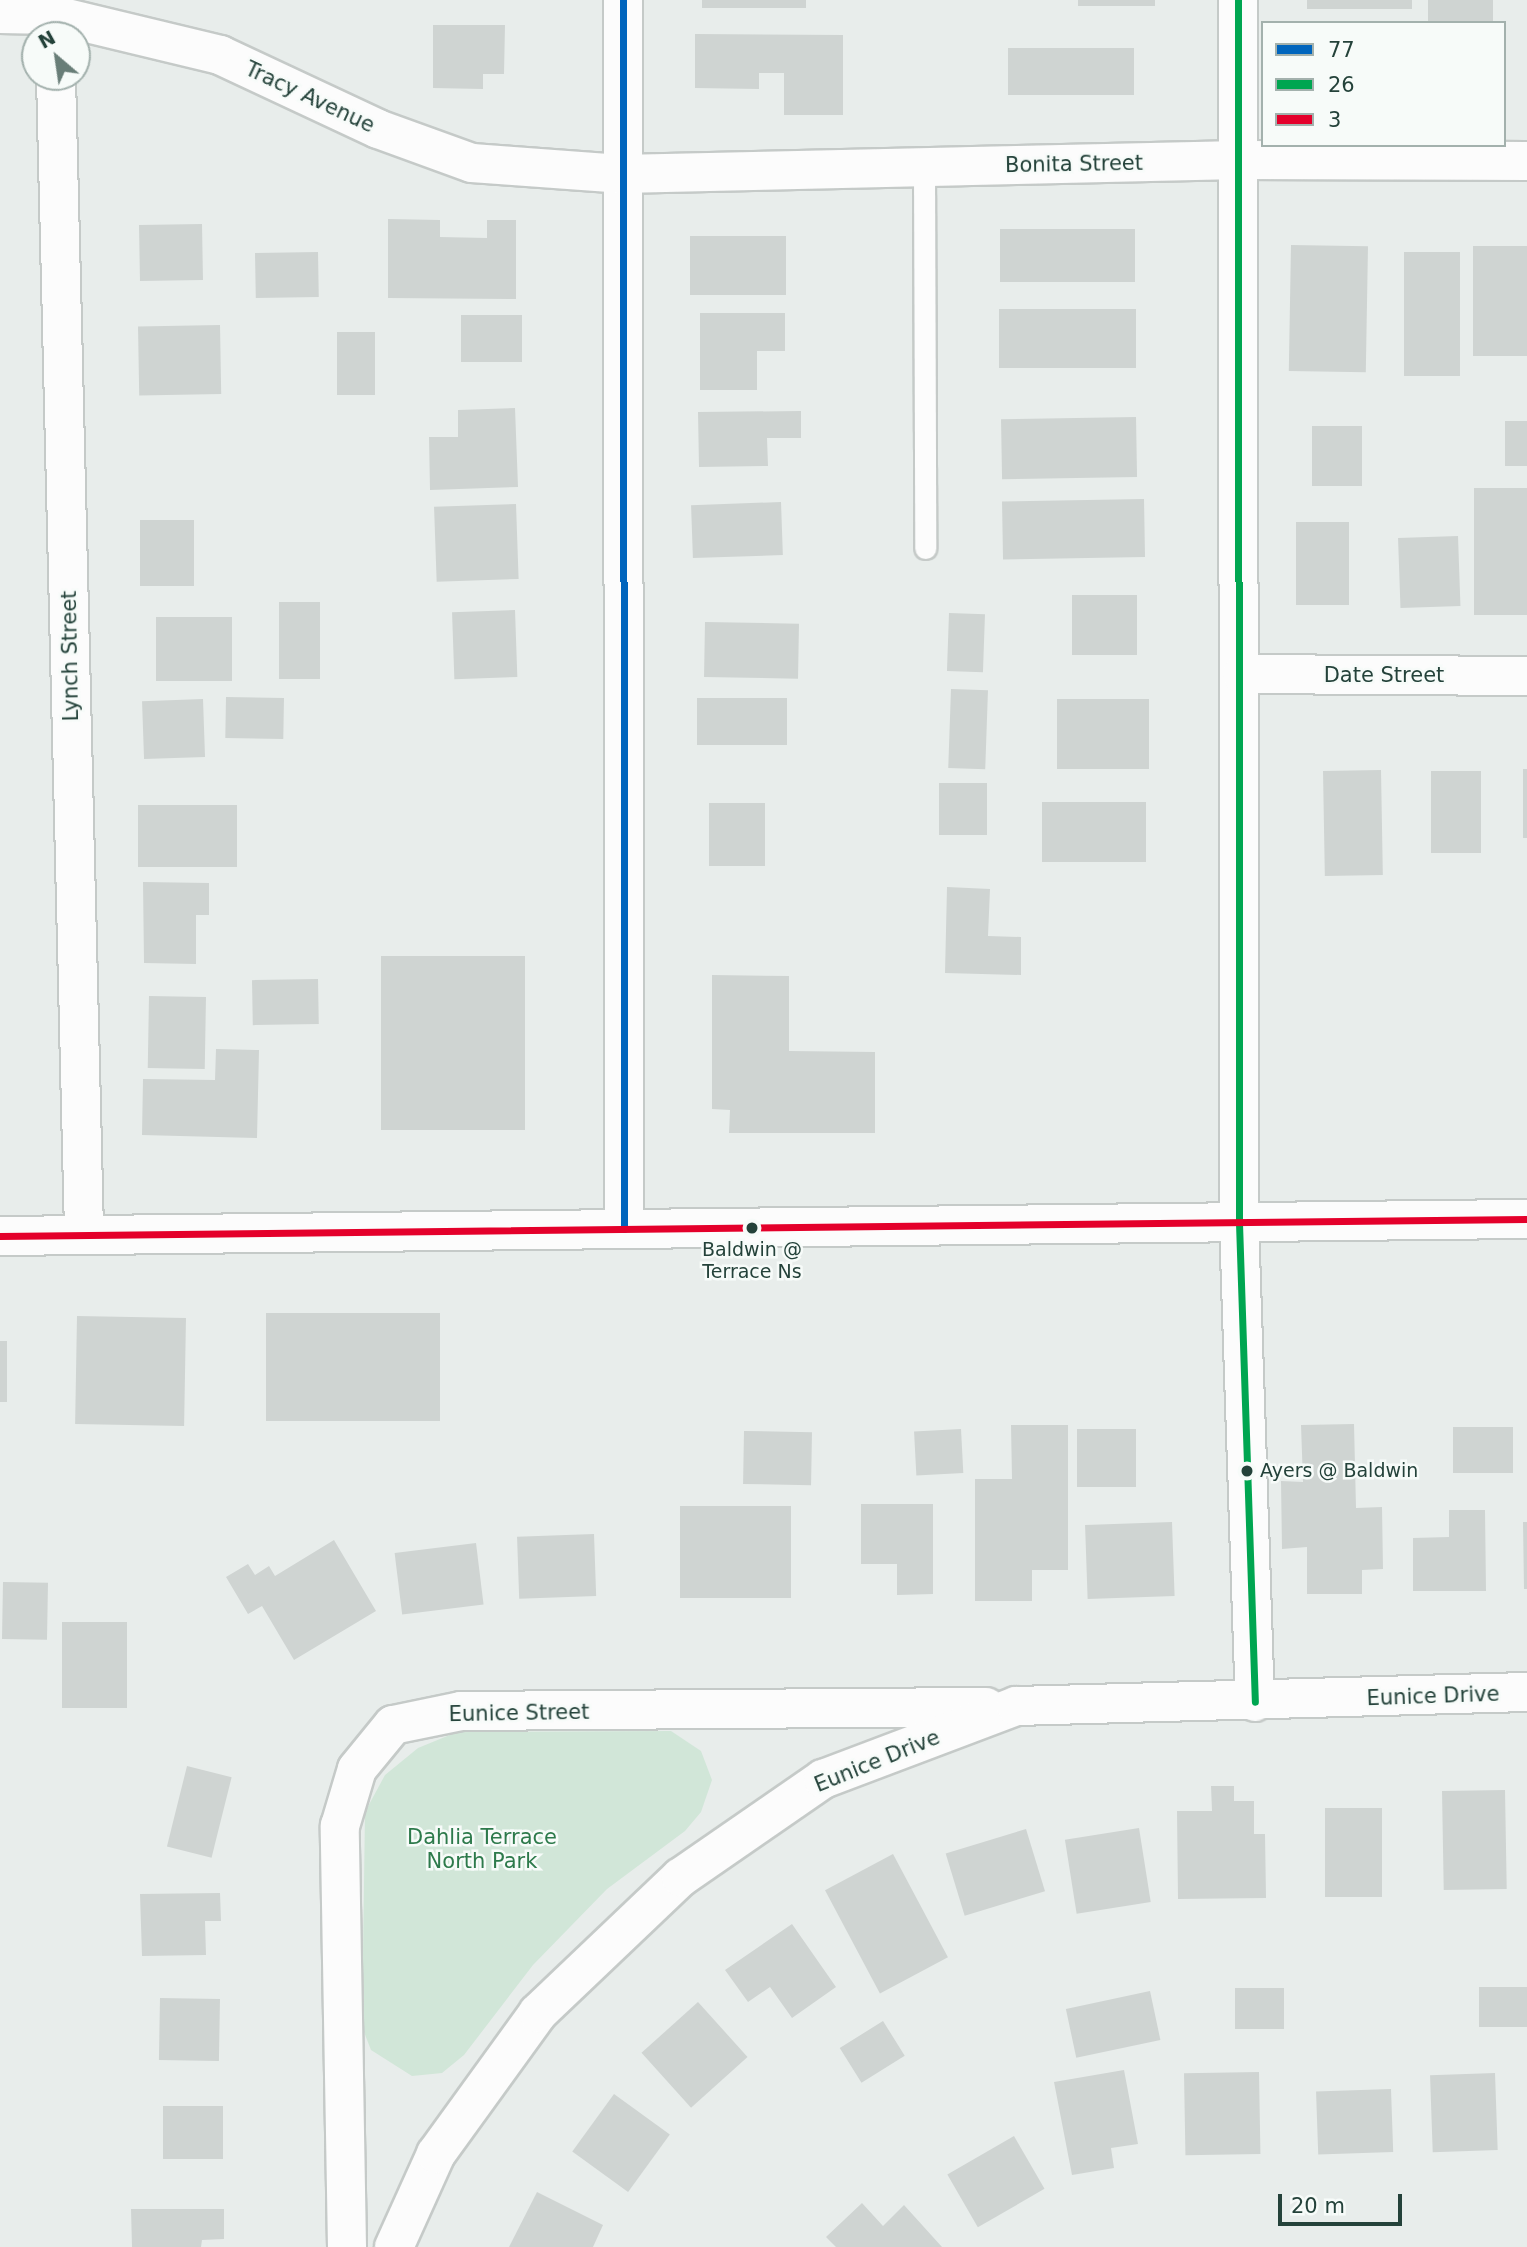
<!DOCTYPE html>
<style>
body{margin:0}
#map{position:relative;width:1527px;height:2247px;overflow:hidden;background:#e8edeb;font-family:"DejaVu Sans",sans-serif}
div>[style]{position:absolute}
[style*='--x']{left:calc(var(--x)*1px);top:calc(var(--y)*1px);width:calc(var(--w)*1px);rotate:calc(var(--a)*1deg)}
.green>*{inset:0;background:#d1e6d8}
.building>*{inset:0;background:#cfd4d2;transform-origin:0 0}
.roads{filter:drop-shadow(2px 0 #c5cac8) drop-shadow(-2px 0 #c5cac8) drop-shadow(0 2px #c5cac8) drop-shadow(0 -2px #c5cac8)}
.lane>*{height:21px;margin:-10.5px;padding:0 10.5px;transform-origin:10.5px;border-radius:10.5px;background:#fcfcfc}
.street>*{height:38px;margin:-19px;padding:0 19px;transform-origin:19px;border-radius:19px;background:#fcfcfc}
.secondary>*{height:38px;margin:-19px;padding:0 19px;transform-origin:19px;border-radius:19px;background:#fcfcfc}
.bus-1>*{height:7px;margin:-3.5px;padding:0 3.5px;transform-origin:3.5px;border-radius:3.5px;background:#0065bd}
.bus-2>*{height:7px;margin:-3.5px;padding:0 3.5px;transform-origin:3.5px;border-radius:3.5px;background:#00a651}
.bus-3>*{height:7px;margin:-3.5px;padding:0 3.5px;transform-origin:3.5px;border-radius:3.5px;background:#e4002b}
.dots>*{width:19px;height:19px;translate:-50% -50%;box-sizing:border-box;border:4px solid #f7fbf9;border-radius:50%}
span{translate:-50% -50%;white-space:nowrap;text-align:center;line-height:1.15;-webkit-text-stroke:5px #f7fbf9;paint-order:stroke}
.bus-label{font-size:19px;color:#24423a}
.left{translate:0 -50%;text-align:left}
.street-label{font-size:21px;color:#24423a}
.park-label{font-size:21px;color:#2d7a4b}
.legend{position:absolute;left:1261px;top:21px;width:245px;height:126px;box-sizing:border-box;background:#f7fbf9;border:2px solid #a3b1ad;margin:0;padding:9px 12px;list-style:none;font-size:21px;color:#24423a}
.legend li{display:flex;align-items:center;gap:14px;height:35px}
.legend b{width:35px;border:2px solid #a3b1ad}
.north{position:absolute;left:21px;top:21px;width:70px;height:70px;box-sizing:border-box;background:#f7fbf9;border:2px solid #a3b1ad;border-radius:50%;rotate:331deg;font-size:19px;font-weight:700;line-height:28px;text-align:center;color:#24423a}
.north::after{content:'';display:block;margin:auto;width:24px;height:32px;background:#697e78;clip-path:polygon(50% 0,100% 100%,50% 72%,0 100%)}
.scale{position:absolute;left:1278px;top:2194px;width:124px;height:32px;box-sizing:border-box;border:4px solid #24423a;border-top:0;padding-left:9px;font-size:21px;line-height:24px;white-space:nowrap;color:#24423a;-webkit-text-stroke:5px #f7fbf9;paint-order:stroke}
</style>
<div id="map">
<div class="green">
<div style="clip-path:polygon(671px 1731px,701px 1751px,712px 1780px,701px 1812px,685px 1831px,607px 1889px,533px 1965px,464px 2055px,442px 2073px,412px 2076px,371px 2050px,362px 2027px,365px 1812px,385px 1775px,418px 1748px,457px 1732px)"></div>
</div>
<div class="building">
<div style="left:702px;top:0;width:104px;height:8px"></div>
<div style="left:1078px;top:0;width:77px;height:6px"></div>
<div style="left:1307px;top:0;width:105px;height:9px"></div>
<div style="left:1428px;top:0;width:65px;height:23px"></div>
<div style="clip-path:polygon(433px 25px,505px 25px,504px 74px,483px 74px,483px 89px,433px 88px)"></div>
<div style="clip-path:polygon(695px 34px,843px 35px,843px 115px,784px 115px,784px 73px,759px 73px,759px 89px,695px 88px)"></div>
<div style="left:1134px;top:48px;width:47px;height:126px;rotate:90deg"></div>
<div style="clip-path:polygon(388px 219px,440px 220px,440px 237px,487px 238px,487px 220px,516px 220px,516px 299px,388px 298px)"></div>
<div style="left:202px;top:224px;width:56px;height:63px;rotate:89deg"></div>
<div style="left:1000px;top:229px;width:135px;height:53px"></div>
<div style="left:690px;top:236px;width:96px;height:59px"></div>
<div style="left:1291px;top:245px;width:77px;height:126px;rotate:1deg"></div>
<div style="left:1527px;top:246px;width:110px;height:54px;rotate:90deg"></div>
<div style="left:318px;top:252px;width:45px;height:63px;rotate:89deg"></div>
<div style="left:1404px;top:252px;width:56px;height:124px"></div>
<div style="left:999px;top:309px;width:137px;height:59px"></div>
<div style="clip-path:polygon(700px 313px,785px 313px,785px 351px,757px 351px,757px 390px,700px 390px)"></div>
<div style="left:461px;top:315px;width:61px;height:47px"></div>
<div style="left:220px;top:325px;width:69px;height:82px;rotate:89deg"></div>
<div style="left:375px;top:332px;width:63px;height:38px;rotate:90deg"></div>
<div style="clip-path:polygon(515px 408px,518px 487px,430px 490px,429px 437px,458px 437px,458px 410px)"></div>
<div style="clip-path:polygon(801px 411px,801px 438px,767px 438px,768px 466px,699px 467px,698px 412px)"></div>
<div style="left:1136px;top:417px;width:60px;height:135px;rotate:89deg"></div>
<div style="left:1527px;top:421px;width:45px;height:22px;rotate:90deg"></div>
<div style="left:1312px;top:426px;width:50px;height:60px"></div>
<div style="left:1474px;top:488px;width:53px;height:127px"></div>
<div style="left:1144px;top:499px;width:58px;height:142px;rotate:89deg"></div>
<div style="left:781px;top:502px;width:53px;height:90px;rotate:88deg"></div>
<div style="left:516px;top:504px;width:75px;height:82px;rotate:88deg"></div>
<div style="left:140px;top:520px;width:54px;height:66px"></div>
<div style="left:1296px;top:522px;width:53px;height:83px"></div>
<div style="left:1458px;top:536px;width:70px;height:60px;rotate:88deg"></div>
<div style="left:1137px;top:595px;width:60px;height:65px;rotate:90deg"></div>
<div style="left:279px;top:602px;width:41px;height:77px"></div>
<div style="left:515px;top:610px;width:67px;height:63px;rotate:88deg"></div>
<div style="left:949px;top:613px;width:36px;height:58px;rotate:2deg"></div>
<div style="left:156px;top:617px;width:76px;height:64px"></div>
<div style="left:705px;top:622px;width:94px;height:55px;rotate:1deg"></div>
<div style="left:951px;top:689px;width:37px;height:79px;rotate:2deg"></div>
<div style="left:226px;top:697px;width:58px;height:41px;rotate:1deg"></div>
<div style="left:697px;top:698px;width:90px;height:47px"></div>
<div style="left:203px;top:699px;width:58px;height:61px;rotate:88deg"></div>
<div style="left:1057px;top:699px;width:92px;height:70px"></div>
<div style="left:1523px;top:769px;width:4px;height:69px"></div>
<div style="left:1381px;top:770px;width:105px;height:58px;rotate:89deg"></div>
<div style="left:1431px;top:771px;width:50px;height:82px"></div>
<div style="left:939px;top:783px;width:48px;height:52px"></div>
<div style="left:1042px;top:802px;width:104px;height:60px"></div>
<div style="left:709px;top:803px;width:56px;height:63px"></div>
<div style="left:237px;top:805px;width:62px;height:99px;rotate:90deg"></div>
<div style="clip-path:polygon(143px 882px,209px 883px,209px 915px,196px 915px,196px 964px,144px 963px)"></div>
<div style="clip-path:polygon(947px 887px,990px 889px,988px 936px,1021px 937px,1021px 975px,945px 973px)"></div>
<div style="left:381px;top:956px;width:144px;height:174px"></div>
<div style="clip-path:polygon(712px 975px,789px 976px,789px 1051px,875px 1052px,875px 1133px,729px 1133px,730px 1110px,712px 1109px)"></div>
<div style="left:318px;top:979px;width:45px;height:66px;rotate:89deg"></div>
<div style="left:149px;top:996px;width:57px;height:72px;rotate:1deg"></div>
<div style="clip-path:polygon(216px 1049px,259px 1050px,257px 1138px,142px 1135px,143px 1079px,215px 1080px)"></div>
<div style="left:266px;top:1313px;width:174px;height:108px"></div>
<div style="left:77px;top:1316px;width:109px;height:108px;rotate:1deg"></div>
<div style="left:0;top:1341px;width:7px;height:61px"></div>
<div style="clip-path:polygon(1354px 1424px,1356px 1508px,1382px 1507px,1383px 1569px,1362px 1570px,1362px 1594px,1307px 1594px,1307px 1547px,1282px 1549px,1281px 1481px,1303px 1482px,1301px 1425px)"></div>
<div style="clip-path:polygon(1011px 1425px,1068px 1425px,1068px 1570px,1032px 1570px,1032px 1601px,975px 1601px,975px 1479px,1012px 1479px)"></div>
<div style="left:1453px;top:1427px;width:60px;height:46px"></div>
<div style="left:961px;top:1429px;width:44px;height:47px;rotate:87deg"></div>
<div style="left:1077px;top:1429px;width:59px;height:58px"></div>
<div style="left:744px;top:1431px;width:68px;height:53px;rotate:1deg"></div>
<div style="clip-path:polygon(861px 1504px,933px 1504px,933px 1594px,897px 1595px,897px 1564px,861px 1564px)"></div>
<div style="left:680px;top:1506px;width:111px;height:92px"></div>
<div style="clip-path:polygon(1449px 1510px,1485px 1510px,1486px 1591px,1413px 1591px,1413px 1538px,1449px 1537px)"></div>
<div style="left:1172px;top:1522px;width:74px;height:87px;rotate:88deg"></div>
<div style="clip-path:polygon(1523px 1522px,1527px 1522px,1527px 1589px,1524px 1589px)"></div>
<div style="left:594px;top:1534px;width:62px;height:77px;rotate:88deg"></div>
<div style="clip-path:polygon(334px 1540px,376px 1611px,294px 1660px,262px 1606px,248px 1614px,226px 1577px,248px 1564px,255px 1575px,269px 1566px,275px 1576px)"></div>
<div style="left:476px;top:1543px;width:62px;height:82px;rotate:83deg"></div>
<div style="left:3px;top:1582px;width:45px;height:57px;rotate:1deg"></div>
<div style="left:62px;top:1622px;width:65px;height:86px"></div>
<div style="left:187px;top:1766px;width:46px;height:83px;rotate:14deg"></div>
<div style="clip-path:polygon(1211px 1786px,1234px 1786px,1234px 1801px,1254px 1801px,1254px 1834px,1265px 1834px,1266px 1898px,1178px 1899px,1177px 1811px,1212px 1811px)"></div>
<div style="left:1505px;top:1790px;width:99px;height:63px;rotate:89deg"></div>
<div style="left:1325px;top:1808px;width:57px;height:89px"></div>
<div style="left:1139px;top:1828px;width:75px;height:75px;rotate:81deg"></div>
<div style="left:1026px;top:1829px;width:65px;height:84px;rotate:73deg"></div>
<div style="left:893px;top:1854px;width:117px;height:77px;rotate:62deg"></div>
<div style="clip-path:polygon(220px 1893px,221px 1921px,205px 1921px,206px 1955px,142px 1956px,140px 1894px)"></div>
<div style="clip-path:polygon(792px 1924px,836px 1987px,792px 2018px,770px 1987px,748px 2002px,725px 1970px)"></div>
<div style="left:1527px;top:1987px;width:40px;height:48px;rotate:90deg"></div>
<div style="left:1235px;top:1988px;width:49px;height:41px"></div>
<div style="left:1150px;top:1991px;width:50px;height:86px;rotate:78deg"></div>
<div style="left:160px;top:1998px;width:60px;height:62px;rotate:1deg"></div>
<div style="left:698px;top:2002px;width:74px;height:76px;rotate:48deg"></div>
<div style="left:883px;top:2021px;width:41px;height:51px;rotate:58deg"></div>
<div style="clip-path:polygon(1124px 2070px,1138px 2144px,1111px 2148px,1114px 2168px,1072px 2175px,1054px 2082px)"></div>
<div style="left:1259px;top:2072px;width:82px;height:75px;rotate:89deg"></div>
<div style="left:1495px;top:2073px;width:77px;height:65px;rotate:88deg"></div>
<div style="left:1391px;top:2089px;width:63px;height:75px;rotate:88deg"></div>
<div style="left:614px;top:2094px;width:69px;height:71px;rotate:36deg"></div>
<div style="left:163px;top:2106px;width:60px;height:53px"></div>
<div style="left:1014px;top:2136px;width:61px;height:77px;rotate:60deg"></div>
<div style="clip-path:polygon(537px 2192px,603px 2225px,593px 2247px,509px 2247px)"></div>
<div style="clip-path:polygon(862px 2203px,883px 2226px,904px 2205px,942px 2247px,836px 2247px,826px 2237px)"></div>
<div style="clip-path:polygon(131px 2209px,224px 2209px,224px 2239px,202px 2240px,201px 2247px,132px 2247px)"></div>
</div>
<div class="roads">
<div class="lane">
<div style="--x:924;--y:167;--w:381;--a:89.8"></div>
</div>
<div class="street">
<div style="--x:623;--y:0;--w:1229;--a:89.95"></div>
<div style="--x:1238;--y:0;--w:1223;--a:89.95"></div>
<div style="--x:1239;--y:1223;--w:479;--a:88.1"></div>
<div style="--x:0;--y:14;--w:54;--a:1.1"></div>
<div style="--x:54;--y:15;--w:171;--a:13.5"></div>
<div style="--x:220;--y:55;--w:174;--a:25.1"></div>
<div style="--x:378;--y:129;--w:100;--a:19.9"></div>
<div style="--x:472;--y:163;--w:149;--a:4.2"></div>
<div style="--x:621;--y:174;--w:619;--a:-1.3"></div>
<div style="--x:1240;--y:160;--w:287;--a:0.2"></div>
<div style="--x:56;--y:77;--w:1158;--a:88.61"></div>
<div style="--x:1242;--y:674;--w:285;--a:0.4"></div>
<div style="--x:347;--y:2247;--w:421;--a:-91"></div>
<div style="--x:340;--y:1826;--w:59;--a:-73.4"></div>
<div style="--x:357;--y:1769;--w:57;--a:-50.7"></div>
<div style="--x:393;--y:1725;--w:69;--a:-11.6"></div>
<div style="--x:461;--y:1711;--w:525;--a:-0.44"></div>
<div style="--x:394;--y:2247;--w:102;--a:-65.7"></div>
<div style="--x:436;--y:2154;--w:174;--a:-54.1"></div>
<div style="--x:538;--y:2013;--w:197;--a:-43.6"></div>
<div style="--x:681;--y:1877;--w:173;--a:-34.6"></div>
<div style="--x:823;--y:1779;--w:206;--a:-20.7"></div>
<div style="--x:1016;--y:1706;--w:511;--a:-1.57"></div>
</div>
<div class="secondary">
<div style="--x:0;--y:1236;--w:1527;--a:-0.64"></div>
</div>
</div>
<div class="bus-1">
<div style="--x:623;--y:0;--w:1229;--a:89.95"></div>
</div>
<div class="bus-2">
<div style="--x:1238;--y:0;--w:1223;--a:89.95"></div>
<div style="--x:1239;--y:1223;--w:479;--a:88.1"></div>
</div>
<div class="bus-3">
<div style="--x:0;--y:1236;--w:1527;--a:-0.64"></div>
</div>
<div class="dots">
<div style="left:752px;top:1228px;background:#24423a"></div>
<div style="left:1247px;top:1471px;background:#24423a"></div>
</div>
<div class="bus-label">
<span style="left:752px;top:1261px">Baldwin @<br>Terrace Ns</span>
<span class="left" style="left:1260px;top:1471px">Ayers @ Baldwin</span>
</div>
<div class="street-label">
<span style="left:310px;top:97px;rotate:25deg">Tracy Avenue</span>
<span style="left:1074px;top:164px;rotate:-1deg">Bonita Street</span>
<span style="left:70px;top:656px;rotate:-91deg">Lynch Street</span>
<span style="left:1384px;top:675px">Date Street</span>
<span style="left:1433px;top:1696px;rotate:-2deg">Eunice Drive</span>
<span style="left:519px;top:1713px;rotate:-1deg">Eunice Street</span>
<span style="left:877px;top:1761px;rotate:-22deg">Eunice Drive</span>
</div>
<div class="park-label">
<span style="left:482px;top:1849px">Dahlia Terrace<br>North Park</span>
</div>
<ul class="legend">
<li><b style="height:9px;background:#0065bd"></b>77</li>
<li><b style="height:9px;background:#00a651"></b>26</li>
<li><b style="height:9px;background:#e4002b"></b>3</li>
</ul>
<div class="north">N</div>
<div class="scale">20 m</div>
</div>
